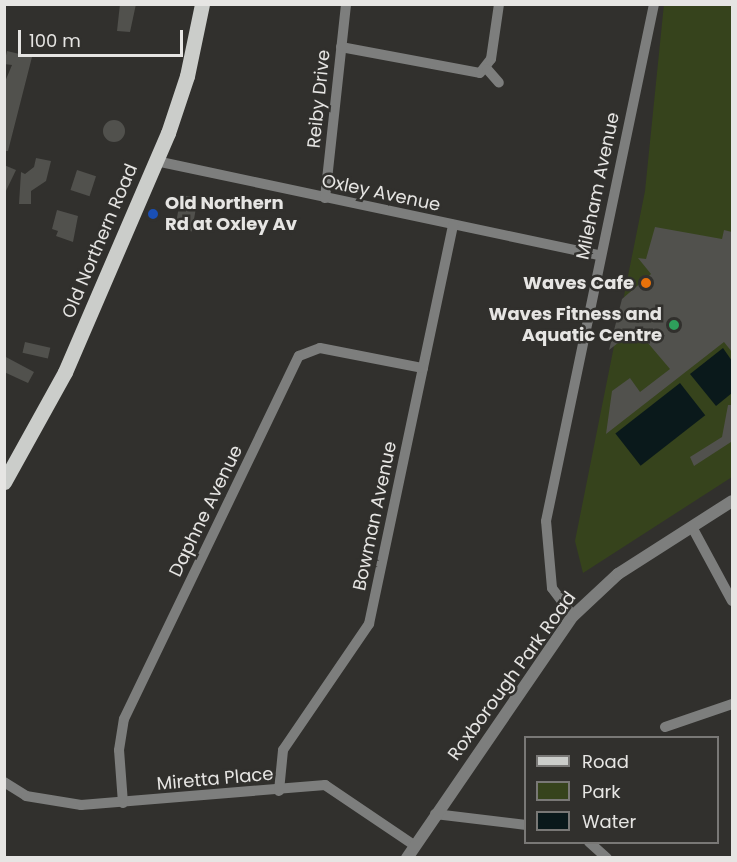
<!DOCTYPE html>
<style>
body{margin:0}
#map{position:relative;width:737px;height:862px;overflow:hidden;background:#31302d;font-family:Poppins,sans-serif}
div>[style]{position:absolute}
[style*='--x']{left:calc(var(--x)*1px);top:calc(var(--y)*1px);width:calc(var(--w)*1px);rotate:calc(var(--a)*1deg)}
.green>*{inset:0;background:#36431c}
.water>*{inset:0;background:#0a191b;transform-origin:0 0}
.building>*{inset:0;background:#51514d;transform-origin:0 0}
.round{border-radius:50%}
.minor>*{height:10px;margin:-5px;padding:0 5px;transform-origin:5px;border-radius:5px;background:#7d7e7d}
.tertiary>*{height:12px;margin:-6px;padding:0 6px;transform-origin:6px;border-radius:6px;background:#7d7e7d}
.primary>*{height:15px;margin:-7.5px;padding:0 7.5px;transform-origin:7.5px;border-radius:7.5px;background:#cbcdca}
.dots>*{width:16px;height:16px;translate:-50% -50%;box-sizing:border-box;border:3px solid #31302d;border-radius:50%}
span{translate:-50% -50%;white-space:nowrap;text-align:center;line-height:1.15;-webkit-text-stroke:5px #31302d;paint-order:stroke}
.street-label{font-size:18px;color:#e6e5e3}
.poi-label{font-size:18px;color:#e6e5e3;font-weight:700}
.left{translate:0 -50%;text-align:left}
.right{translate:-100% -50%;text-align:right}
.frame{position:absolute;inset:0;border:6px solid #e6e5e3;pointer-events:none}
.legend{position:absolute;left:524px;top:736px;width:195px;height:108px;box-sizing:border-box;background:#31302d;border:2px solid #797876;margin:0;padding:8px 10px;list-style:none;font-size:18px;color:#e6e5e3}
.legend li{display:flex;align-items:center;gap:12px;height:30px}
.legend b{width:30px;border:2px solid #797876}
.scale{position:absolute;left:18px;top:30px;width:165px;height:27px;box-sizing:border-box;border:3px solid #e6e5e3;border-top:0;padding-left:8px;font-size:18px;line-height:21px;white-space:nowrap;color:#e6e5e3;-webkit-text-stroke:4px #31302d;paint-order:stroke}
</style>
<div id="map">
<div class="green">
<div style="clip-path:polygon(664px 4px,732px 5px,732px 477px,583px 573px,575px 541px,645px 191px)"></div>
</div>
<div class="water">
<div style="clip-path:polygon(723px 348px,732px 361px,732px 393px,716px 406px,690px 374px)"></div>
<div style="left:680px;top:383px;width:41px;height:82px;rotate:52deg"></div>
</div>
<div class="building">
<div style="clip-path:polygon(120px 4px,136px 4px,130px 32px,117px 31px)"></div>
<div style="clip-path:polygon(7px 51px,32px 57px,8px 151px,4px 151px,4px 84px,12px 65px,4px 64px)"></div>
<div class="round" style="left:103px;top:120px;width:22px;height:22px"></div>
<div style="clip-path:polygon(36px 158px,51px 161px,46px 181px,31px 191px,31px 204px,19px 204px,21px 172px,25px 174px,34px 167px)"></div>
<div style="clip-path:polygon(4px 165px,16px 170px,4px 195px)"></div>
<div style="left:77px;top:170px;width:20px;height:21px;rotate:18deg"></div>
<div style="left:181px;top:195px;width:17px;height:34px;rotate:10deg"></div>
<div style="clip-path:polygon(57px 210px,78px 216px,73px 242px,56px 236px,58px 231px,52px 229px)"></div>
<div style="clip-path:polygon(655px 227px,722px 239px,724px 230px,732px 232px,732px 352px,724px 342px,606px 434px,612px 391px,630px 378px,640px 392px,670px 369px,636px 329px,609px 350px,622px 299px,651px 274px,638px 258px,646px 259px)"></div>
<div style="left:25px;top:342px;width:26px;height:11px;rotate:13deg"></div>
<div style="clip-path:polygon(4px 356px,34px 372px,28px 383px,4px 372px)"></div>
<div style="clip-path:polygon(728px 405px,732px 405px,731px 442px,694px 466px,690px 457px,722px 437px)"></div>
</div>
<div class="minor">
<div style="--x:341;--y:47;--w:141;--a:10.6"></div>
<div style="--x:480;--y:73;--w:18;--a:-52"></div>
<div style="--x:491;--y:59;--w:56;--a:-81.7"></div>
<div style="--x:487;--y:69;--w:18;--a:49"></div>
<div style="--x:156;--y:161;--w:454;--a:12"></div>
<div style="--x:325;--y:198;--w:195;--a:-83.8"></div>
<div style="--x:692;--y:527;--w:84;--a:61.6"></div>
<div style="--x:573;--y:616;--w:35;--a:-127"></div>
<div style="--x:552;--y:588;--w:67;--a:-95.1"></div>
<div style="--x:546;--y:521;--w:528;--a:-78.2"></div>
<div style="--x:665;--y:727;--w:71;--a:-18.9"></div>
<div style="--x:4;--y:782;--w:26;--a:32"></div>
<div style="--x:26;--y:796;--w:56;--a:9.3"></div>
<div style="--x:81;--y:805;--w:245;--a:-4.7"></div>
<div style="--x:325;--y:785;--w:107;--a:34"></div>
<div style="--x:279;--y:791;--w:41;--a:-84.4"></div>
<div style="--x:283;--y:750;--w:153;--a:-55.7"></div>
<div style="--x:369;--y:624;--w:408;--a:-78.1"></div>
<div style="--x:123;--y:803;--w:53;--a:-94.3"></div>
<div style="--x:119;--y:750;--w:31;--a:-81"></div>
<div style="--x:124;--y:719;--w:403;--a:-64.3"></div>
<div style="--x:299;--y:356;--w:22;--a:-21"></div>
<div style="--x:320;--y:348;--w:105;--a:11"></div>
<div style="--x:435;--y:814;--w:92;--a:6.9"></div>
<div style="--x:589;--y:842;--w:24;--a:42"></div>
</div>
<div class="tertiary">
<div style="--x:407;--y:858;--w:293;--a:-55.6"></div>
<div style="--x:573;--y:616;--w:62;--a:-43"></div>
<div style="--x:618;--y:574;--w:135;--a:-32.6"></div>
</div>
<div class="primary">
<div style="--x:4;--y:482;--w:126;--a:-61"></div>
<div style="--x:65;--y:372;--w:260;--a:-66.7"></div>
<div style="--x:168;--y:133;--w:60;--a:-71.6"></div>
<div style="--x:187;--y:76;--w:74;--a:-78.2"></div>
</div>
<div class="dots">
<div style="left:153px;top:214px;background:#1a4fb4"></div>
<div style="left:646px;top:283px;background:#e8710a"></div>
<div style="left:674px;top:325px;background:#2e9e5b"></div>
</div>
<div class="street-label">
<span style="left:319px;top:99px;rotate:-84deg">Reiby Drive</span>
<span style="left:598px;top:186px;rotate:-78deg">Mileham Avenue</span>
<span style="left:381px;top:193px;rotate:12deg">Oxley Avenue</span>
<span style="left:100px;top:241px;rotate:-67deg">Old Northern Road</span>
<span style="left:206px;top:511px;rotate:-64deg">Daphne Avenue</span>
<span style="left:375px;top:516px;rotate:-78deg">Bowman Avenue</span>
<span style="left:512px;top:676px;rotate:-54deg">Roxborough Park Road</span>
<span style="left:215px;top:779px;rotate:-5deg">Miretta Place</span>
</div>
<div class="poi-label">
<span class="left" style="left:165px;top:214px">Old Northern<br>Rd at Oxley Av</span>
<span class="right" style="left:634px;top:283px">Waves Cafe</span>
<span class="right" style="left:662px;top:325px">Waves Fitness and<br>Aquatic Centre</span>
</div>
<div class="frame"></div>
<ul class="legend">
<li><b style="height:8px;background:#cbcdca"></b>Road</li>
<li><b style="height:16px;background:#36431c"></b>Park</li>
<li><b style="height:16px;background:#0a191b"></b>Water</li>
</ul>
<div class="scale">100 m</div>
</div>
